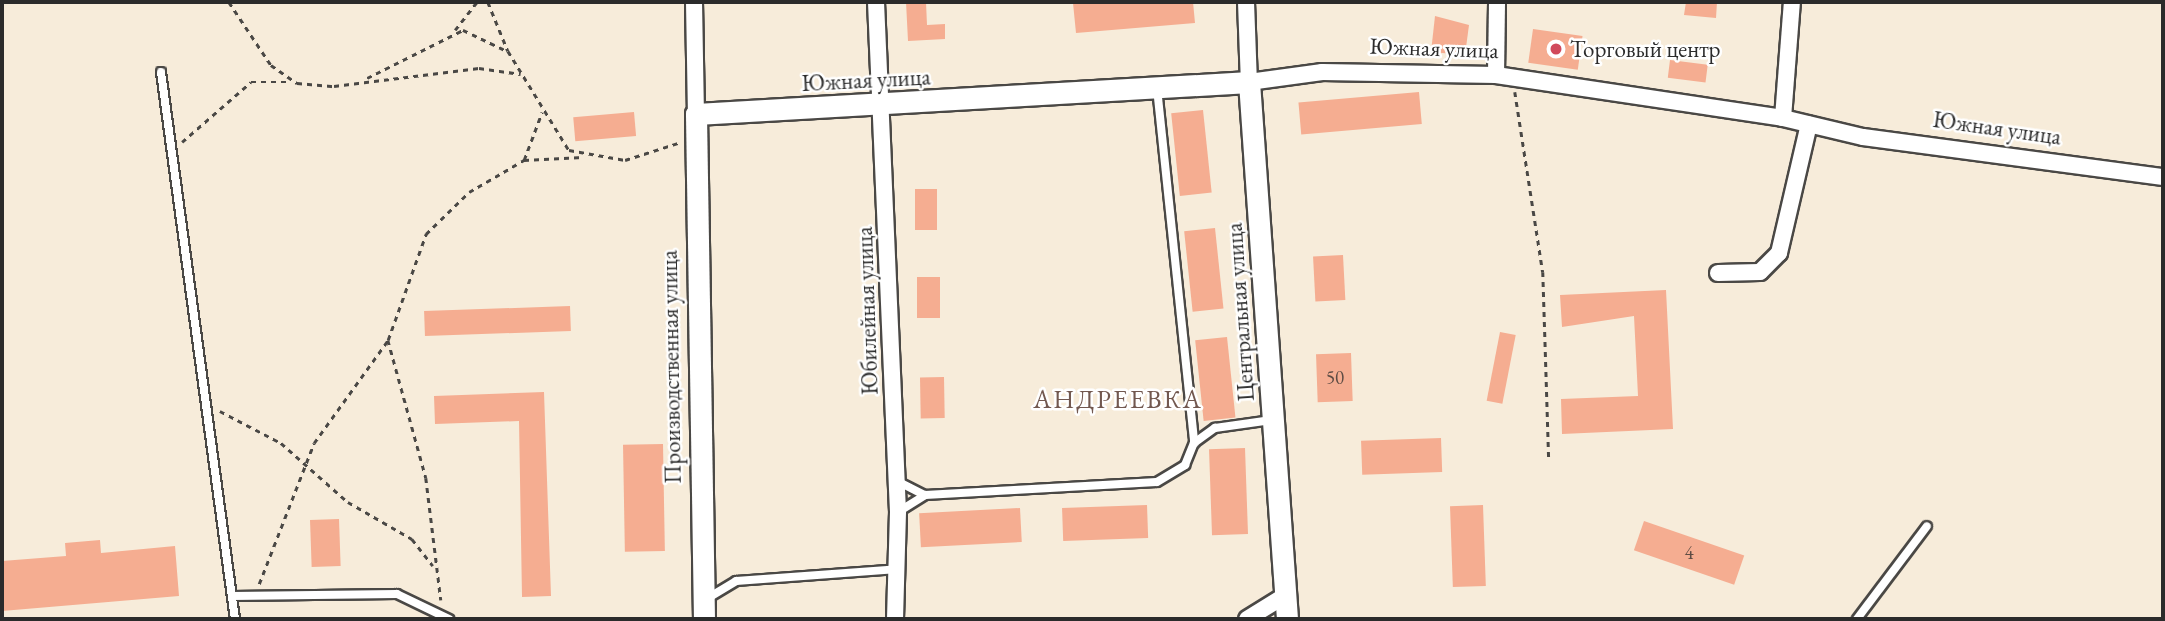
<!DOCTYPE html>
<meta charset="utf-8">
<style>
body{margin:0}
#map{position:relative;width:2165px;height:621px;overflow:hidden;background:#f7ecda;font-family:"EB Garamond",serif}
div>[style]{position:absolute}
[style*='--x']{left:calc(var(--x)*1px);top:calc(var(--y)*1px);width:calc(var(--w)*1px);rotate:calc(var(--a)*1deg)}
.building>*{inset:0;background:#f5ad91;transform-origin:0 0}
.path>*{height:2.5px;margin-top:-1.25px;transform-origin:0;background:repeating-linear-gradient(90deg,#4a4845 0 5px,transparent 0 10px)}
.roads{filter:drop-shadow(2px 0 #4a4845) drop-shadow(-2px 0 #4a4845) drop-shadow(0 2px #4a4845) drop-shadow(0 -2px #4a4845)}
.lane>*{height:8px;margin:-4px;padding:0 4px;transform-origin:4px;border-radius:4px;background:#fff}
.street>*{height:16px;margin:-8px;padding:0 8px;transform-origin:8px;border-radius:8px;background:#fff}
.secondary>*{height:21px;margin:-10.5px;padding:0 10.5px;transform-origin:10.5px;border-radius:10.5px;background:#fff}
.dots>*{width:19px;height:19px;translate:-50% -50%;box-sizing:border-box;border:4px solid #fff;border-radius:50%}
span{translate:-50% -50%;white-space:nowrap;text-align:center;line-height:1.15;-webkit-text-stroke:5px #fff;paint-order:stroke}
.number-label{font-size:19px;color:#5e4c44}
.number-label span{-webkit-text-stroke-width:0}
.street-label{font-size:23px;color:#2b2b2b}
.poi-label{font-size:23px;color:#2b2b2b}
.left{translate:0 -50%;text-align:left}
.quarter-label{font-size:26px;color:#72584f;letter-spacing:2px}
.frame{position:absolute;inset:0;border:4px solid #2b2b2b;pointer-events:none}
</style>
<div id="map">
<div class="building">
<div style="clip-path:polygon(906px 2px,926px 2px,927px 25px,945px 24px,945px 39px,908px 41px)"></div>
<div style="clip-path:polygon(1082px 2px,1193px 2px,1195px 23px,1076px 33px,1073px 3px)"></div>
<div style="clip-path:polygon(1686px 2px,1717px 2px,1716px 18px,1684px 15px)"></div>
<div style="clip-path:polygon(1435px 16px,1469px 25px,1465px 55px,1431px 52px)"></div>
<div style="left:1533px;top:29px;width:50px;height:34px;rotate:8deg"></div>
<div style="left:1670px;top:60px;width:38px;height:18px;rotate:7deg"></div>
<div style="left:1419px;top:92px;width:32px;height:121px;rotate:85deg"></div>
<div style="left:1203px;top:110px;width:83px;height:32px;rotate:84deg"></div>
<div style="left:634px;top:112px;width:24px;height:61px;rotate:85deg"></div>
<div style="left:915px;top:189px;width:22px;height:41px"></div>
<div style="left:1215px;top:228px;width:81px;height:31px;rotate:84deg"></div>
<div style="left:1343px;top:255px;width:45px;height:30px;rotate:87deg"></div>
<div style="left:917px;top:277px;width:23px;height:41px"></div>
<div style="clip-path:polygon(1666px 290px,1673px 429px,1562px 434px,1561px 399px,1638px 396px,1634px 316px,1562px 327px,1560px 295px)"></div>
<div style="left:570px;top:306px;width:25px;height:146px;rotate:88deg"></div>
<div style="left:1500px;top:332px;width:16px;height:70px;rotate:11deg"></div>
<div style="left:1227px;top:337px;width:81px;height:32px;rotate:84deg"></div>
<div style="left:1351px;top:353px;width:48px;height:35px;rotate:88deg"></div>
<div style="left:944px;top:377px;width:41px;height:24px;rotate:89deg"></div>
<div style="clip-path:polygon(544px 392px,551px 596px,522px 597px,519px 421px,435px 424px,434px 396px)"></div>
<div style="left:1441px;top:438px;width:34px;height:80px;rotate:88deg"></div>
<div style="left:663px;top:444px;width:107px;height:40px;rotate:89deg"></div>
<div style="left:1245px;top:448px;width:86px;height:36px;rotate:88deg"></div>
<div style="left:1147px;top:505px;width:33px;height:85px;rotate:88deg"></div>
<div style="left:1483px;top:505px;width:81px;height:33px;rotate:88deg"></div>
<div style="left:1020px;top:508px;width:34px;height:101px;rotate:87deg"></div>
<div style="left:339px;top:519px;width:47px;height:29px;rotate:88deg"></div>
<div style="left:1644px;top:521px;width:106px;height:31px;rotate:19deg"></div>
<div style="clip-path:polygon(100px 540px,101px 553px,175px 546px,179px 596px,2px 611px,2px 561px,66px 556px,65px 543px)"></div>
</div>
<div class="path">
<div style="--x:229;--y:2;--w:76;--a:56.3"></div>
<div style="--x:271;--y:65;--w:32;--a:35"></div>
<div style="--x:297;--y:83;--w:37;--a:5"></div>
<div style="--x:334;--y:86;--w:146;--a:-7.1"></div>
<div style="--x:479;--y:68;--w:42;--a:8.1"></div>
<div style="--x:488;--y:2;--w:53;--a:67.8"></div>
<div style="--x:508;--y:51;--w:116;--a:58.4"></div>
<div style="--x:569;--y:150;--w:57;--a:10.1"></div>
<div style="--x:625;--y:160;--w:56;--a:-17.8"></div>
<div style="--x:455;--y:30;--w:36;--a:-52"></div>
<div style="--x:367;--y:78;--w:107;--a:-26.6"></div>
<div style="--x:463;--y:30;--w:49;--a:25.5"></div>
<div style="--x:1515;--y:92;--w:182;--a:81.2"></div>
<div style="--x:1543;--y:272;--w:189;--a:88.2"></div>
<div style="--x:182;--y:142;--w:91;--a:-41"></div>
<div style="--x:251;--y:82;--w:39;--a:0"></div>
<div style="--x:524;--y:160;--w:51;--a:-69.4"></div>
<div style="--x:388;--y:340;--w:143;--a:74.6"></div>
<div style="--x:426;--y:478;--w:123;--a:83"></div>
<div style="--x:220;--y:411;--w:69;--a:27.7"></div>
<div style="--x:281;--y:443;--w:89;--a:41.4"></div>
<div style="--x:348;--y:502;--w:74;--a:30"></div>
<div style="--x:412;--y:539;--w:34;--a:52"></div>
<div style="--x:259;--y:584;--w:151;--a:-68.7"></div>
<div style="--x:314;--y:443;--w:127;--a:-54.3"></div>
<div style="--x:388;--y:340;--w:113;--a:-70.3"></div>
<div style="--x:426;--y:234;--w:60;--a:-44.3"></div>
<div style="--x:469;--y:192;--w:64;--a:-30.2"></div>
<div style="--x:524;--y:160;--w:59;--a:-2.9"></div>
</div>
<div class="roads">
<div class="lane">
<div style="--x:161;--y:72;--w:552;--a:82.3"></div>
<div style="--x:1157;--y:88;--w:357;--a:84"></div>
<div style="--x:897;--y:481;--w:31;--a:27"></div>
<div style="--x:898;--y:512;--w:32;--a:-32"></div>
<div style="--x:925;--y:495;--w:232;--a:-3.2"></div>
<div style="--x:1157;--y:482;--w:33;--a:-31"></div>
<div style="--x:1185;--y:465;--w:24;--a:-68"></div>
<div style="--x:1194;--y:443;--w:26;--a:-36"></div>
<div style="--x:1215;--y:428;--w:57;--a:-8.1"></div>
<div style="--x:232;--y:596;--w:165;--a:-0.7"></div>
<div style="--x:397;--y:594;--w:58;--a:25.7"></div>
<div style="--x:708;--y:598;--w:33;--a:-31"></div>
<div style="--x:736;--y:581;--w:162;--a:-4.2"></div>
<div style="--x:1857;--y:619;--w:116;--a:-53"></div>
</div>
<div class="street">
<div style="--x:694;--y:2;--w:112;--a:89"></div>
<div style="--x:876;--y:2;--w:510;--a:87.53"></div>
<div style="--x:898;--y:512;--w:107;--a:91.6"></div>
<div style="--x:1246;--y:2;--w:80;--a:87.9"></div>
<div style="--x:1249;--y:82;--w:74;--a:-7.8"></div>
<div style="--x:1322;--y:72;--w:174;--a:1"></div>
<div style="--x:1496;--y:75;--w:290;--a:8.5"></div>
<div style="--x:1783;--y:118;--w:82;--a:13.4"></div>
<div style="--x:1863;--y:137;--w:303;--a:7.6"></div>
<div style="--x:1496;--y:75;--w:73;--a:-89.2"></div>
<div style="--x:1783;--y:118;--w:116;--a:-85.6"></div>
<div style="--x:1718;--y:273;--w:42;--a:-1.4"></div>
<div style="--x:1760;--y:272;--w:27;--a:-45"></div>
<div style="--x:1779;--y:253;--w:132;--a:-76.9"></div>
<div style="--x:1247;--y:619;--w:46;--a:-31.6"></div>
</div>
<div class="secondary">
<div style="--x:704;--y:619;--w:505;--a:-90.91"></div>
<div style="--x:696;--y:114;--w:554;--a:-3.31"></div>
<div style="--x:1249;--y:82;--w:538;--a:85.95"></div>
</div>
</div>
<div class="dots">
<div style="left:1556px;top:49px;background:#d1495b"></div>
</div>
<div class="number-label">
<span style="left:1335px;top:378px">50</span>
<span style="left:1689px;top:553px">4</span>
</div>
<div class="street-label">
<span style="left:1434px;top:48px;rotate:2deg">Южная улица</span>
<span style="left:866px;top:80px;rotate:-3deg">Южная улица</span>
<span style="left:1997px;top:128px;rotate:8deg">Южная улица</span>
<span style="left:867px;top:311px;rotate:-92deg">Юбилейная улица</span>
<span style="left:1240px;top:312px;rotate:-94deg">Центральная улица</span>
<span style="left:671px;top:367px;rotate:-91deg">Производственная улица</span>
</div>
<div class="poi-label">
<span class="left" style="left:1570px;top:49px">Торговый центр</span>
</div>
<div class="quarter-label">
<span style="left:1118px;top:400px">АНДРЕЕВКА</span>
</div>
<div class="frame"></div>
</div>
